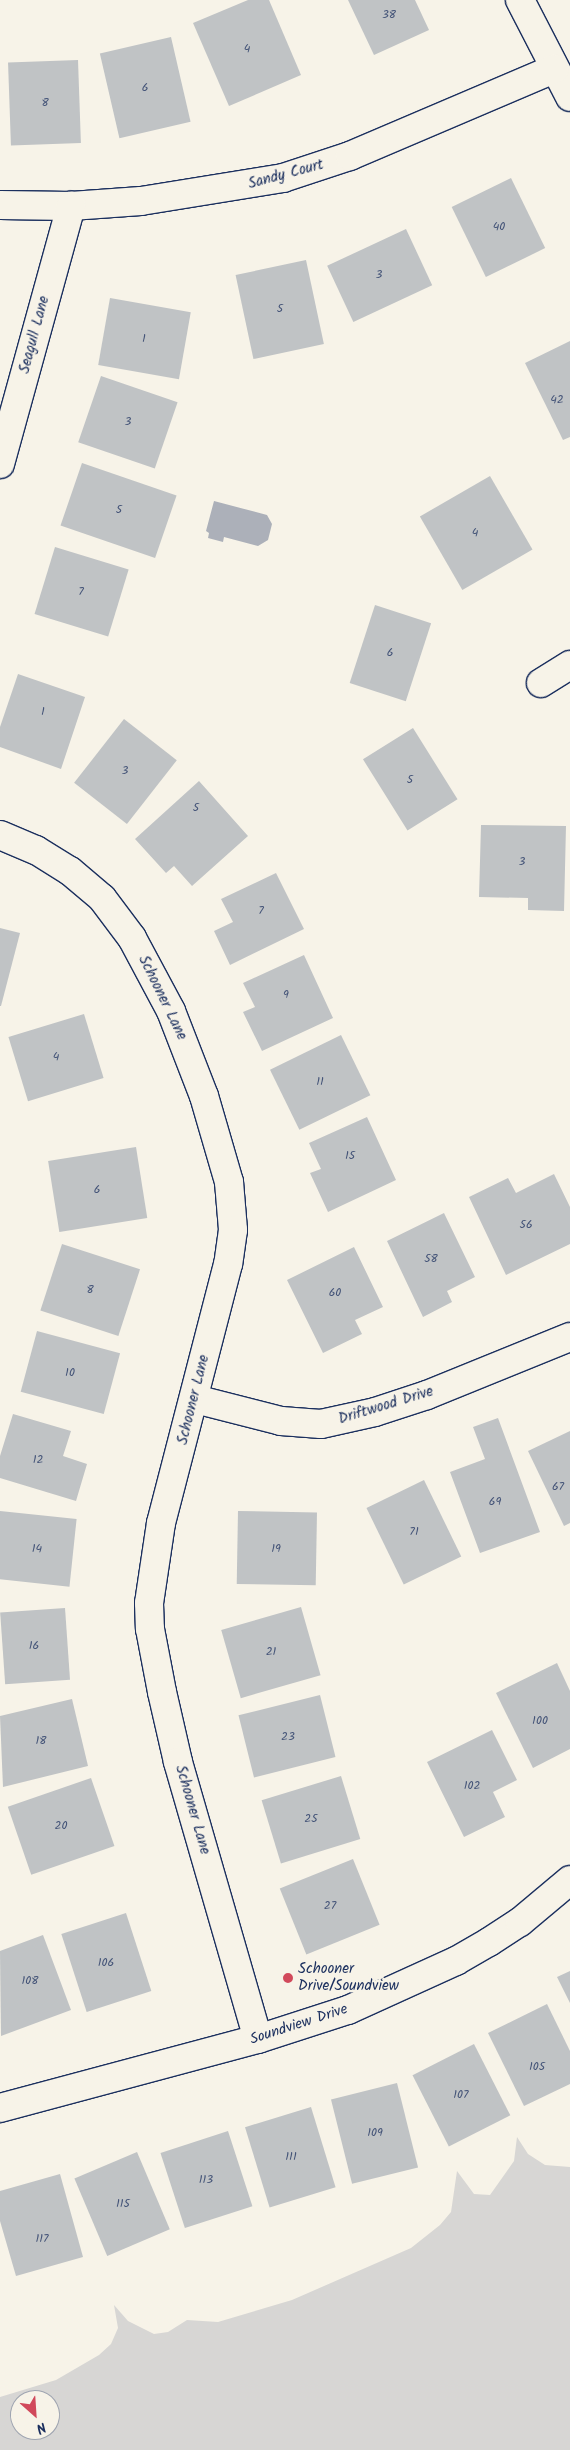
<!DOCTYPE html>
<style>
body{margin:0}
#map{position:relative;width:570px;height:2450px;overflow:hidden;background:#f7f3e8;font-family:Kalam,sans-serif}
div>[style]{position:absolute}
[style*='--x']{left:calc(var(--x)*1px);top:calc(var(--y)*1px);width:calc(var(--w)*1px);rotate:calc(var(--a)*1deg)}
.green>*{inset:0;background:#d7d6d4}
.water>*{inset:0;background:#acb0b9}
.building>*{inset:0;background:#c0c3c5;transform-origin:0 0}
.roads{filter:drop-shadow(1px 0 #1b2f5e) drop-shadow(-1px 0 #1b2f5e) drop-shadow(0 1px #1b2f5e) drop-shadow(0 -1px #1b2f5e)}
.street>*{height:28px;margin:-14px;padding:0 14px;transform-origin:14px;border-radius:14px;background:#f7f3e8}
.dots>*{width:14px;height:14px;translate:-50% -50%;box-sizing:border-box;border:2px solid #f7f3e8;border-radius:50%}
span{translate:-50% -50%;white-space:nowrap;text-align:center;line-height:1.15;-webkit-text-stroke:5px #f7f3e8;paint-order:stroke}
.number-label{font-size:12px;color:#445478}
.number-label span{-webkit-text-stroke-width:0}
.street-label{font-size:15px;color:#1b2f5e}
.poi-label{font-size:15px;color:#1b2f5e}
.left{translate:0 -50%;text-align:left}
.north{position:absolute;left:10px;top:2390px;width:50px;height:50px;box-sizing:border-box;background:#f7f3e8;border:1px solid #9fa5b1;border-radius:50%;rotate:154deg;font-size:14px;font-weight:700;line-height:20px;text-align:center;color:#1b2f5e}
.north::after{content:'';display:block;margin:auto;width:18px;height:22px;background:#d1495b;clip-path:polygon(50% 0,100% 100%,50% 72%,0 100%)}
</style>
<div id="map">
<div class="green">
<div style="clip-path:polygon(evenodd,517px 2137px,528px 2154px,545px 2165px,570px 2167px,570px 2450px,0 2450px,0 2397px,56px 2380px,99px 2355px,111px 2344px,118px 2328px,114px 2305px,128px 2321px,154px 2334px,168px 2332px,187px 2320px,218px 2322px,292px 2300px,411px 2248px,440px 2225px,451px 2212px,457px 2171px,474px 2194px,490px 2195px,514px 2161px,517px 2137px,20px 2400px,50px 2400px,50px 2430px,20px 2430px,20px 2400px)"></div>
</div>
<div class="water">
<div style="clip-path:polygon(214px 501px,267px 515px,272px 524px,268px 540px,258px 546px,224px 537px,223px 542px,208px 538px,209px 533px,206px 531px)"></div>
</div>
<div class="building">
<div style="clip-path:polygon(248px 0,269px 0,301px 75px,229px 106px,193px 23px)"></div>
<div style="clip-path:polygon(348px 0,415px 0,429px 30px,374px 55px)"></div>
<div style="left:171px;top:37px;width:87px;height:73px;rotate:77deg"></div>
<div style="left:78px;top:60px;width:83px;height:70px;rotate:88deg"></div>
<div style="left:511px;top:178px;width:78px;height:66px;rotate:64deg"></div>
<div style="left:406px;top:229px;width:62px;height:87px;rotate:65deg"></div>
<div style="left:306px;top:260px;width:86px;height:72px;rotate:78deg"></div>
<div style="left:110px;top:298px;width:82px;height:68px;rotate:10deg"></div>
<div style="clip-path:polygon(570px 341px,570px 437px,563px 440px,525px 363px)"></div>
<div style="left:101px;top:376px;width:81px;height:70px;rotate:19deg"></div>
<div style="left:82px;top:463px;width:100px;height:66px;rotate:19deg"></div>
<div style="left:490px;top:476px;width:85px;height:81px;rotate:60deg"></div>
<div style="left:55px;top:547px;width:77px;height:70px;rotate:17deg"></div>
<div style="left:375px;top:605px;width:59px;height:82px;rotate:18deg"></div>
<div style="clip-path:polygon(18px 674px,85px 697px,61px 769px,0 747px,0 727px)"></div>
<div style="left:124px;top:719px;width:67px;height:81px;rotate:38deg"></div>
<div style="left:413px;top:728px;width:84px;height:59px;rotate:58deg"></div>
<div style="clip-path:polygon(199px 781px,248px 836px,192px 886px,174px 866px,166px 873px,135px 839px)"></div>
<div style="clip-path:polygon(481px 825px,566px 826px,564px 911px,528px 910px,528px 898px,479px 897px)"></div>
<div style="clip-path:polygon(276px 873px,304px 929px,230px 965px,214px 931px,233px 922px,221px 899px)"></div>
<div style="clip-path:polygon(0 928px,20px 933px,1px 1006px,0 1006px)"></div>
<div style="clip-path:polygon(304px 955px,333px 1018px,262px 1051px,243px 1012px,255px 1007px,243px 983px)"></div>
<div style="left:84px;top:1014px;width:67px;height:79px;rotate:73deg"></div>
<div style="left:341px;top:1035px;width:67px;height:79px;rotate:64deg"></div>
<div style="clip-path:polygon(367px 1117px,396px 1180px,328px 1212px,310px 1173px,321px 1169px,309px 1143px)"></div>
<div style="left:136px;top:1147px;width:72px;height:89px;rotate:81deg"></div>
<div style="clip-path:polygon(554px 1174px,570px 1207px,570px 1244px,506px 1275px,469px 1197px,508px 1178px,516px 1193px)"></div>
<div style="clip-path:polygon(444px 1213px,475px 1277px,447px 1291px,452px 1302px,423px 1317px,387px 1241px)"></div>
<div style="left:62px;top:1244px;width:82px;height:70px;rotate:18deg"></div>
<div style="clip-path:polygon(354px 1247px,383px 1307px,355px 1320px,362px 1334px,323px 1353px,287px 1280px)"></div>
<div style="left:37px;top:1331px;width:86px;height:63px;rotate:15deg"></div>
<div style="clip-path:polygon(13px 1414px,71px 1431px,63px 1456px,87px 1464px,76px 1501px,0 1478px,0 1456px)"></div>
<div style="clip-path:polygon(498px 1418px,540px 1532px,480px 1553px,450px 1472px,485px 1459px,473px 1427px)"></div>
<div style="clip-path:polygon(570px 1431px,570px 1523px,564px 1526px,528px 1451px)"></div>
<div style="left:424px;top:1480px;width:85px;height:64px;rotate:64deg"></div>
<div style="left:0;top:1511px;width:77px;height:68px;rotate:6deg"></div>
<div style="left:238px;top:1511px;width:79px;height:73px;rotate:1deg"></div>
<div style="left:301px;top:1607px;width:71px;height:83px;rotate:74deg"></div>
<div style="left:65px;top:1608px;width:72px;height:65px;rotate:86deg"></div>
<div style="clip-path:polygon(557px 1663px,570px 1691px,570px 1749px,533px 1768px,496px 1693px)"></div>
<div style="left:320px;top:1695px;width:64px;height:84px;rotate:76deg"></div>
<div style="clip-path:polygon(72px 1699px,88px 1766px,3px 1787px,0 1716px)"></div>
<div style="clip-path:polygon(492px 1730px,517px 1780px,493px 1792px,505px 1817px,464px 1837px,427px 1762px)"></div>
<div style="left:341px;top:1776px;width:66px;height:83px;rotate:73deg"></div>
<div style="left:91px;top:1778px;width:72px;height:88px;rotate:71deg"></div>
<div style="left:353px;top:1859px;width:71px;height:79px;rotate:68deg"></div>
<div style="left:126px;top:1913px;width:82px;height:68px;rotate:72deg"></div>
<div style="clip-path:polygon(43px 1935px,71px 2010px,1px 2036px,0 1951px)"></div>
<div style="clip-path:polygon(570px 1971px,570px 2003px,557px 1977px)"></div>
<div style="clip-path:polygon(547px 2004px,570px 2051px,570px 2084px,524px 2106px,488px 2033px)"></div>
<div style="left:474px;top:2044px;width:80px;height:69px;rotate:63deg"></div>
<div style="left:397px;top:2083px;width:87px;height:68px;rotate:76deg"></div>
<div style="left:311px;top:2107px;width:84px;height:69px;rotate:73deg"></div>
<div style="left:228px;top:2131px;width:79px;height:71px;rotate:72deg"></div>
<div style="left:137px;top:2152px;width:84px;height:68px;rotate:67deg"></div>
<div style="clip-path:polygon(60px 2174px,83px 2257px,16px 2276px,0 2221px,0 2191px)"></div>
</div>
<div class="roads">
<div class="street">
<div style="--x:520;--y:0;--w:109;--a:62.7"></div>
<div style="--x:0;--y:205;--w:71;--a:0.8"></div>
<div style="--x:71;--y:206;--w:70;--a:-4.1"></div>
<div style="--x:141;--y:201;--w:144;--a:-9.2"></div>
<div style="--x:283;--y:178;--w:71;--a:-18.2"></div>
<div style="--x:350;--y:156;--w:222;--a:-23.1"></div>
<div style="--x:0;--y:464;--w:268;--a:-74.6"></div>
<div style="--x:541;--y:683;--w:34;--a:-32"></div>
<div style="--x:0;--y:835;--w:39;--a:23"></div>
<div style="--x:36;--y:850;--w:40;--a:32"></div>
<div style="--x:70;--y:871;--w:42;--a:40.2"></div>
<div style="--x:102;--y:898;--w:50;--a:53.1"></div>
<div style="--x:132;--y:938;--w:83;--a:61.9"></div>
<div style="--x:171;--y:1011;--w:91;--a:68.8"></div>
<div style="--x:204;--y:1096;--w:90;--a:73.8"></div>
<div style="--x:229;--y:1182;--w:48;--a:85.2"></div>
<div style="--x:233;--y:1230;--w:34;--a:98"></div>
<div style="--x:228;--y:1264;--w:268;--a:104.5"></div>
<div style="--x:161;--y:1523;--w:81;--a:98.5"></div>
<div style="--x:149;--y:1603;--w:26;--a:88"></div>
<div style="--x:150;--y:1629;--w:64;--a:79.2"></div>
<div style="--x:162;--y:1692;--w:72;--a:77.1"></div>
<div style="--x:178;--y:1762;--w:288;--a:73.9"></div>
<div style="--x:195;--y:1399;--w:89;--a:14.3"></div>
<div style="--x:281;--y:1421;--w:40;--a:4.3"></div>
<div style="--x:321;--y:1424;--w:55;--a:-12.5"></div>
<div style="--x:375;--y:1412;--w:55;--a:-18.1"></div>
<div style="--x:427;--y:1395;--w:154;--a:-22.1"></div>
<div style="--x:0;--y:2108;--w:267;--a:-15"></div>
<div style="--x:258;--y:2039;--w:95;--a:-17.9"></div>
<div style="--x:348;--y:2010;--w:119;--a:-24.4"></div>
<div style="--x:456;--y:1961;--w:38;--a:-30"></div>
<div style="--x:489;--y:1942;--w:37;--a:-33"></div>
<div style="--x:520;--y:1922;--w:65;--a:-40"></div>
</div>
</div>
<div class="dots">
<div style="left:288px;top:1978px;background:#d1495b"></div>
</div>
<div class="number-label">
<span style="left:389px;top:15px">38</span>
<span style="left:247px;top:49px">4</span>
<span style="left:145px;top:88px">6</span>
<span style="left:45px;top:103px">8</span>
<span style="left:499px;top:227px">40</span>
<span style="left:379px;top:275px">3</span>
<span style="left:280px;top:309px">5</span>
<span style="left:144px;top:339px">1</span>
<span style="left:557px;top:400px">42</span>
<span style="left:128px;top:422px">3</span>
<span style="left:119px;top:510px">5</span>
<span style="left:475px;top:533px">4</span>
<span style="left:81px;top:592px">7</span>
<span style="left:390px;top:653px">6</span>
<span style="left:43px;top:712px">1</span>
<span style="left:125px;top:771px">3</span>
<span style="left:410px;top:780px">5</span>
<span style="left:196px;top:808px">5</span>
<span style="left:522px;top:862px">3</span>
<span style="left:261px;top:911px">7</span>
<span style="left:286px;top:995px">9</span>
<span style="left:56px;top:1057px">4</span>
<span style="left:320px;top:1082px">11</span>
<span style="left:350px;top:1156px">15</span>
<span style="left:97px;top:1190px">6</span>
<span style="left:526px;top:1225px">56</span>
<span style="left:431px;top:1259px">58</span>
<span style="left:90px;top:1290px">8</span>
<span style="left:335px;top:1293px">60</span>
<span style="left:70px;top:1373px">10</span>
<span style="left:38px;top:1460px">12</span>
<span style="left:558px;top:1487px">67</span>
<span style="left:495px;top:1502px">69</span>
<span style="left:414px;top:1532px">71</span>
<span style="left:37px;top:1549px">14</span>
<span style="left:276px;top:1549px">19</span>
<span style="left:34px;top:1646px">16</span>
<span style="left:271px;top:1652px">21</span>
<span style="left:540px;top:1721px">100</span>
<span style="left:288px;top:1737px">23</span>
<span style="left:41px;top:1741px">18</span>
<span style="left:472px;top:1786px">102</span>
<span style="left:311px;top:1819px">25</span>
<span style="left:61px;top:1826px">20</span>
<span style="left:330px;top:1906px">27</span>
<span style="left:106px;top:1963px">106</span>
<span style="left:30px;top:1981px">108</span>
<span style="left:537px;top:2067px">105</span>
<span style="left:461px;top:2095px">107</span>
<span style="left:375px;top:2133px">109</span>
<span style="left:291px;top:2157px">111</span>
<span style="left:206px;top:2180px">113</span>
<span style="left:123px;top:2204px">115</span>
<span style="left:42px;top:2239px">117</span>
</div>
<div class="street-label">
<span style="left:286px;top:175px;rotate:-15deg">Sandy Court</span>
<span style="left:35px;top:335px;rotate:-75deg">Seagull Lane</span>
<span style="left:162px;top:998px;rotate:64deg">Schooner Lane</span>
<span style="left:194px;top:1400px;rotate:-76deg">Schooner Lane</span>
<span style="left:386px;top:1406px;rotate:-17deg">Driftwood Drive</span>
<span style="left:192px;top:1810px;rotate:74deg">Schooner Lane</span>
<span style="left:299px;top:2025px;rotate:-18deg">Soundview Drive</span>
</div>
<div class="poi-label">
<span class="left" style="left:298px;top:1978px">Schooner<br>Drive/Soundview</span>
</div>
<div class="north">N</div>
</div>
